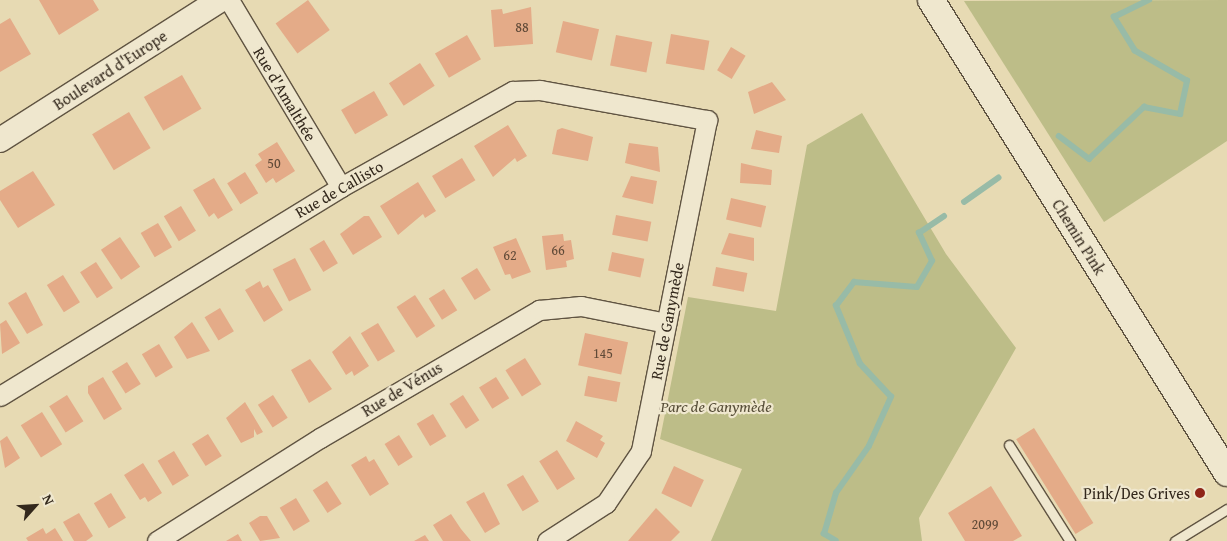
<!DOCTYPE html>
<meta charset="utf-8">
<style>
body{margin:0}
#map{position:relative;width:1227px;height:541px;overflow:hidden;background:#e7dab3;font-family:"Gentium Book Plus",serif}
div>[style]{position:absolute}
[style*='--x']{left:calc(var(--x)*1px);top:calc(var(--y)*1px);width:calc(var(--w)*1px);rotate:calc(var(--a)*1deg)}
.green>*{inset:0;background:#bdbd88}
.stream>*{height:5.5px;margin:-2.75px;padding:0 2.75px;transform-origin:2.75px;border-radius:2.75px;background:#98bba7}
.building>*{inset:0;background:#e4ab88;transform-origin:0 0}
.roads{filter:drop-shadow(1px 0 #605442) drop-shadow(-1px 0 #605442) drop-shadow(0 1px #605442) drop-shadow(0 -1px #605442)}
.service>*{height:9px;margin:-4.5px;padding:0 4.5px;transform-origin:4.5px;border-radius:4.5px;background:#efe7ce}
.minor>*{height:19px;margin:-9.5px;padding:0 9.5px;transform-origin:9.5px;border-radius:9.5px;background:#efe7ce}
.tertiary>*{height:24px;margin:-12px;padding:0 12px;transform-origin:12px;border-radius:12px;background:#efe7ce}
.secondary>*{height:26px;margin:-13px;padding:0 13px;transform-origin:13px;border-radius:13px;background:#efe7ce}
.dots>*{width:14px;height:14px;translate:-50% -50%;box-sizing:border-box;border:2px solid #efe7ce;border-radius:50%}
span{translate:-50% -50%;white-space:nowrap;text-align:center;line-height:1.15;-webkit-text-stroke:4.5px #efe7ce;paint-order:stroke}
.number-label{font-size:14px;color:#5f4937}
.number-label span{-webkit-text-stroke-width:0}
.street-label{font-size:16px;color:#33281c}
.park-label{font-size:16px;color:#564d37;font-style:italic}
.poi-label{font-size:16px;color:#33281c}
.right{translate:-100% -50%;text-align:right}
.north{position:absolute;left:10px;top:481px;width:50px;height:50px;-webkit-text-stroke:4px #efe7ce;paint-order:stroke;rotate:64deg;font-size:14px;font-weight:700;line-height:20px;text-align:center;color:#33281c}
.north::after{content:'';display:block;margin:auto;width:18px;height:22px;background:#33281c;clip-path:polygon(50% 0,100% 100%,50% 72%,0 100%)}
</style>
<div id="map">
<div class="green">
<div style="clip-path:polygon(1227px 0,1227px 141px,1104px 222px,964px 1px)"></div>
<div style="clip-path:polygon(862px 113px,946px 254px,1016px 348px,919px 518px,922px 541px,711px 541px,742px 469px,660px 439px,688px 297px,776px 311px,807px 145px)"></div>
</div>
<div class="stream">
<div style="--x:1059;--y:136;--w:38;--a:37"></div>
<div style="--x:1089;--y:159;--w:76;--a:-43.4"></div>
<div style="--x:1144;--y:107;--w:37;--a:11"></div>
<div style="--x:1180;--y:114;--w:34;--a:-78"></div>
<div style="--x:1187;--y:81;--w:60;--a:-150"></div>
<div style="--x:1135;--y:51;--w:40;--a:-122"></div>
<div style="--x:1114;--y:17;--w:39;--a:-26"></div>
<div style="--x:964;--y:202;--w:42;--a:-35.2"></div>
<div style="--x:836;--y:541;--w:14;--a:-150"></div>
<div style="--x:824;--y:534;--w:43;--a:-73.7"></div>
<div style="--x:836;--y:493;--w:57;--a:-54.9"></div>
<div style="--x:869;--y:446;--w:54;--a:-65.8"></div>
<div style="--x:891;--y:397;--w:45;--a:-133.2"></div>
<div style="--x:860;--y:364;--w:63;--a:-112.5"></div>
<div style="--x:836;--y:306;--w:30;--a:-53"></div>
<div style="--x:854;--y:282;--w:63;--a:4.5"></div>
<div style="--x:917;--y:287;--w:30;--a:-60"></div>
<div style="--x:932;--y:261;--w:31;--a:-115"></div>
<div style="--x:919;--y:233;--w:30;--a:-34"></div>
</div>
<div class="building">
<div style="clip-path:polygon(39px 0,93px 0,99px 10px,59px 35px)"></div>
<div style="left:308px;top:0;width:37px;height:40px;rotate:54deg"></div>
<div style="clip-path:polygon(531px 7px,533px 44px,494px 47px,491px 10px,502px 9px,503px 14px)"></div>
<div style="clip-path:polygon(10px 18px,31px 54px,0 72px,0 24px)"></div>
<div style="left:563px;top:21px;width:37px;height:32px;rotate:13deg"></div>
<div style="left:671px;top:34px;width:39px;height:30px;rotate:10deg"></div>
<div style="left:467px;top:35px;width:28px;height:37px;rotate:60deg"></div>
<div style="left:616px;top:35px;width:37px;height:31px;rotate:11deg"></div>
<div style="left:731px;top:47px;width:17px;height:27px;rotate:31deg"></div>
<div style="left:420px;top:63px;width:27px;height:37px;rotate:57deg"></div>
<div style="left:182px;top:75px;width:39px;height:44px;rotate:60deg"></div>
<div style="clip-path:polygon(772px 82px,786px 100px,754px 114px,748px 92px)"></div>
<div style="left:374px;top:91px;width:28px;height:38px;rotate:60deg"></div>
<div style="left:129px;top:112px;width:42px;height:43px;rotate:59deg"></div>
<div style="clip-path:polygon(508px 125px,527px 156px,517px 162px,515px 158px,493px 177px,474px 146px)"></div>
<div style="clip-path:polygon(562px 128px,593px 137px,588px 161px,552px 154px,557px 130px)"></div>
<div style="clip-path:polygon(756px 130px,782px 136px,779px 153px,751px 149px)"></div>
<div style="clip-path:polygon(277px 142px,295px 171px,276px 183px,273px 178px,266px 183px,255px 165px,262px 160px,258px 154px)"></div>
<div style="clip-path:polygon(629px 143px,658px 147px,660px 172px,625px 163px)"></div>
<div style="left:462px;top:158px;width:26px;height:35px;rotate:59deg"></div>
<div style="clip-path:polygon(741px 163px,772px 170px,771px 185px,740px 183px)"></div>
<div style="clip-path:polygon(33px 171px,55px 205px,18px 228px,0 200px,0 191px)"></div>
<div style="left:245px;top:172px;width:25px;height:21px;rotate:58deg"></div>
<div style="clip-path:polygon(631px 176px,657px 181px,653px 204px,622px 197px)"></div>
<div style="clip-path:polygon(214px 178px,233px 210px,218px 219px,214px 213px,209px 217px,193px 190px)"></div>
<div style="clip-path:polygon(418px 182px,436px 211px,425px 218px,423px 214px,398px 235px,380px 206px)"></div>
<div style="left:731px;top:198px;width:36px;height:22px;rotate:13deg"></div>
<div style="left:181px;top:206px;width:29px;height:20px;rotate:59deg"></div>
<div style="left:616px;top:215px;width:36px;height:20px;rotate:11deg"></div>
<div style="clip-path:polygon(364px 216px,369px 216px,382px 237px,353px 255px,340px 234px)"></div>
<div style="left:158px;top:223px;width:28px;height:20px;rotate:60deg"></div>
<div style="clip-path:polygon(729px 233px,754px 238px,754px 261px,721px 254px)"></div>
<div style="clip-path:polygon(563px 234px,564px 241px,571px 240px,574px 259px,566px 261px,567px 267px,546px 270px,542px 236px)"></div>
<div style="left:120px;top:237px;width:36px;height:23px;rotate:56deg"></div>
<div style="clip-path:polygon(516px 238px,531px 272px,512px 279px,510px 274px,505px 275px,493px 247px)"></div>
<div style="left:324px;top:240px;width:27px;height:17px;rotate:59deg"></div>
<div style="left:612px;top:252px;width:33px;height:19px;rotate:12deg"></div>
<div style="left:295px;top:258px;width:36px;height:25px;rotate:63deg"></div>
<div style="left:96px;top:262px;width:31px;height:19px;rotate:57deg"></div>
<div style="left:716px;top:267px;width:32px;height:19px;rotate:11deg"></div>
<div style="left:477px;top:268px;width:26px;height:19px;rotate:58deg"></div>
<div style="left:63px;top:275px;width:32px;height:19px;rotate:58deg"></div>
<div style="clip-path:polygon(260px 281px,263px 288px,268px 285px,283px 310px,264px 322px,245px 290px)"></div>
<div style="left:444px;top:289px;width:25px;height:18px;rotate:58deg"></div>
<div style="clip-path:polygon(26px 292px,43px 325px,27px 334px,8px 303px)"></div>
<div style="left:415px;top:295px;width:37px;height:22px;rotate:57deg"></div>
<div style="left:220px;top:308px;width:27px;height:18px;rotate:59deg"></div>
<div style="clip-path:polygon(6px 320px,20px 343px,2px 354px,0 324px)"></div>
<div style="clip-path:polygon(192px 322px,210px 351px,187px 359px,174px 337px)"></div>
<div style="left:378px;top:323px;width:33px;height:20px;rotate:59deg"></div>
<div style="left:585px;top:333px;width:44px;height:33px;rotate:12deg"></div>
<div style="clip-path:polygon(350px 336px,369px 366px,354px 376px,352px 371px,346px 375px,332px 352px)"></div>
<div style="left:159px;top:344px;width:27px;height:20px;rotate:59deg"></div>
<div style="left:525px;top:358px;width:31px;height:23px;rotate:58deg"></div>
<div style="clip-path:polygon(310px 359px,332px 389px,309px 403px,291px 370px)"></div>
<div style="left:127px;top:362px;width:26px;height:18px;rotate:58deg"></div>
<div style="left:588px;top:376px;width:33px;height:20px;rotate:11deg"></div>
<div style="clip-path:polygon(103px 377px,122px 409px,104px 420px,88px 393px,88px 386px)"></div>
<div style="left:496px;top:377px;width:25px;height:20px;rotate:58deg"></div>
<div style="left:67px;top:395px;width:31px;height:21px;rotate:58deg"></div>
<div style="left:273px;top:395px;width:27px;height:18px;rotate:57deg"></div>
<div style="left:463px;top:395px;width:30px;height:16px;rotate:57deg"></div>
<div style="clip-path:polygon(245px 402px,263px 432px,257px 435px,254px 429px,254px 437px,241px 443px,226px 418px)"></div>
<div style="left:42px;top:412px;width:38px;height:25px;rotate:58deg"></div>
<div style="left:433px;top:414px;width:26px;height:19px;rotate:59deg"></div>
<div style="clip-path:polygon(576px 421px,603px 436px,600px 440px,605px 443px,597px 458px,566px 441px)"></div>
<div style="left:1034px;top:428px;width:112px;height:21px;rotate:58deg"></div>
<div style="left:208px;top:434px;width:26px;height:19px;rotate:58deg"></div>
<div style="left:399px;top:435px;width:26px;height:17px;rotate:58deg"></div>
<div style="clip-path:polygon(7px 436px,20px 458px,5px 468px,0 441px)"></div>
<div style="left:557px;top:450px;width:34px;height:21px;rotate:58deg"></div>
<div style="left:174px;top:451px;width:29px;height:19px;rotate:59deg"></div>
<div style="clip-path:polygon(366px 456px,369px 462px,374px 459px,389px 484px,370px 496px,351px 465px)"></div>
<div style="clip-path:polygon(143px 463px,162px 493px,148px 502px,145px 497px,140px 500px,124px 475px)"></div>
<div style="left:674px;top:466px;width:33px;height:30px;rotate:25deg"></div>
<div style="left:523px;top:475px;width:31px;height:19px;rotate:59deg"></div>
<div style="left:327px;top:481px;width:27px;height:17px;rotate:57deg"></div>
<div style="clip-path:polygon(991px 486px,1022px 536px,1013px 541px,965px 541px,948px 513px)"></div>
<div style="clip-path:polygon(484px 492px,500px 524px,485px 533px,466px 502px)"></div>
<div style="left:111px;top:493px;width:29px;height:20px;rotate:59deg"></div>
<div style="left:296px;top:498px;width:27px;height:19px;rotate:59deg"></div>
<div style="clip-path:polygon(656px 508px,680px 532px,671px 541px,628px 541px)"></div>
<div style="clip-path:polygon(79px 513px,93px 536px,86px 541px,74px 541px,63px 522px)"></div>
<div style="clip-path:polygon(451px 514px,461px 529px,471px 541px,443px 541px,433px 525px)"></div>
<div style="clip-path:polygon(260px 516px,267px 516px,280px 538px,260px 541px,249px 523px)"></div>
<div style="clip-path:polygon(43px 528px,46px 534px,55px 528px,63px 541px,28px 541px,26px 538px)"></div>
<div style="clip-path:polygon(238px 534px,242px 541px,226px 541px)"></div>
<div style="clip-path:polygon(425px 535px,429px 541px,414px 541px)"></div>
</div>
<div class="roads">
<div class="service">
<div style="--x:1009;--y:445;--w:114;--a:57.6"></div>
<div style="--x:1175;--y:541;--w:61;--a:-31.6"></div>
</div>
<div class="minor">
<div style="--x:229;--y:0;--w:218;--a:59.1"></div>
<div style="--x:0;--y:396;--w:400;--a:-31.5"></div>
<div style="--x:341;--y:187;--w:197;--a:-29.2"></div>
<div style="--x:513;--y:91;--w:27;--a:-2"></div>
<div style="--x:540;--y:90;--w:170;--a:10.2"></div>
<div style="--x:707;--y:120;--w:338;--a:101.3"></div>
<div style="--x:641;--y:451;--w:63;--a:123.9"></div>
<div style="--x:606;--y:503;--w:70;--a:147.2"></div>
<div style="--x:157;--y:541;--w:193;--a:-32.3"></div>
<div style="--x:320;--y:438;--w:254;--a:-30.3"></div>
<div style="--x:539;--y:310;--w:42;--a:-5.4"></div>
<div style="--x:581;--y:306;--w:87;--a:11.3"></div>
</div>
<div class="tertiary">
<div style="--x:0;--y:140;--w:261;--a:-32.5"></div>
</div>
<div class="secondary">
<div style="--x:931;--y:0;--w:558;--a:57.96"></div>
</div>
</div>
<div class="dots">
<div style="left:1200px;top:493px;background:#8f2418"></div>
</div>
<div class="number-label">
<span style="left:522px;top:27px">88</span>
<span style="left:274px;top:163px">50</span>
<span style="left:558px;top:250px">66</span>
<span style="left:510px;top:255px">62</span>
<span style="left:603px;top:353px">145</span>
<span style="left:985px;top:524px">2099</span>
</div>
<div class="street-label">
<span style="left:110px;top:70px;rotate:-33deg">Boulevard d'Europe</span>
<span style="left:285px;top:94px;rotate:59deg">Rue d'Amalthée</span>
<span style="left:339px;top:189px;rotate:-30deg">Rue de Callisto</span>
<span style="left:1079px;top:237px;rotate:58deg">Chemin Pink</span>
<span style="left:667px;top:321px;rotate:-79deg">Rue de Ganymède</span>
<span style="left:402px;top:389px;rotate:-31deg">Rue de Vénus</span>
</div>
<div class="park-label">
<span style="left:716px;top:406px">Parc de Ganymède</span>
</div>
<div class="poi-label">
<span class="right" style="left:1190px;top:493px">Pink/Des Grives</span>
</div>
<div class="north">N</div>
</div>
